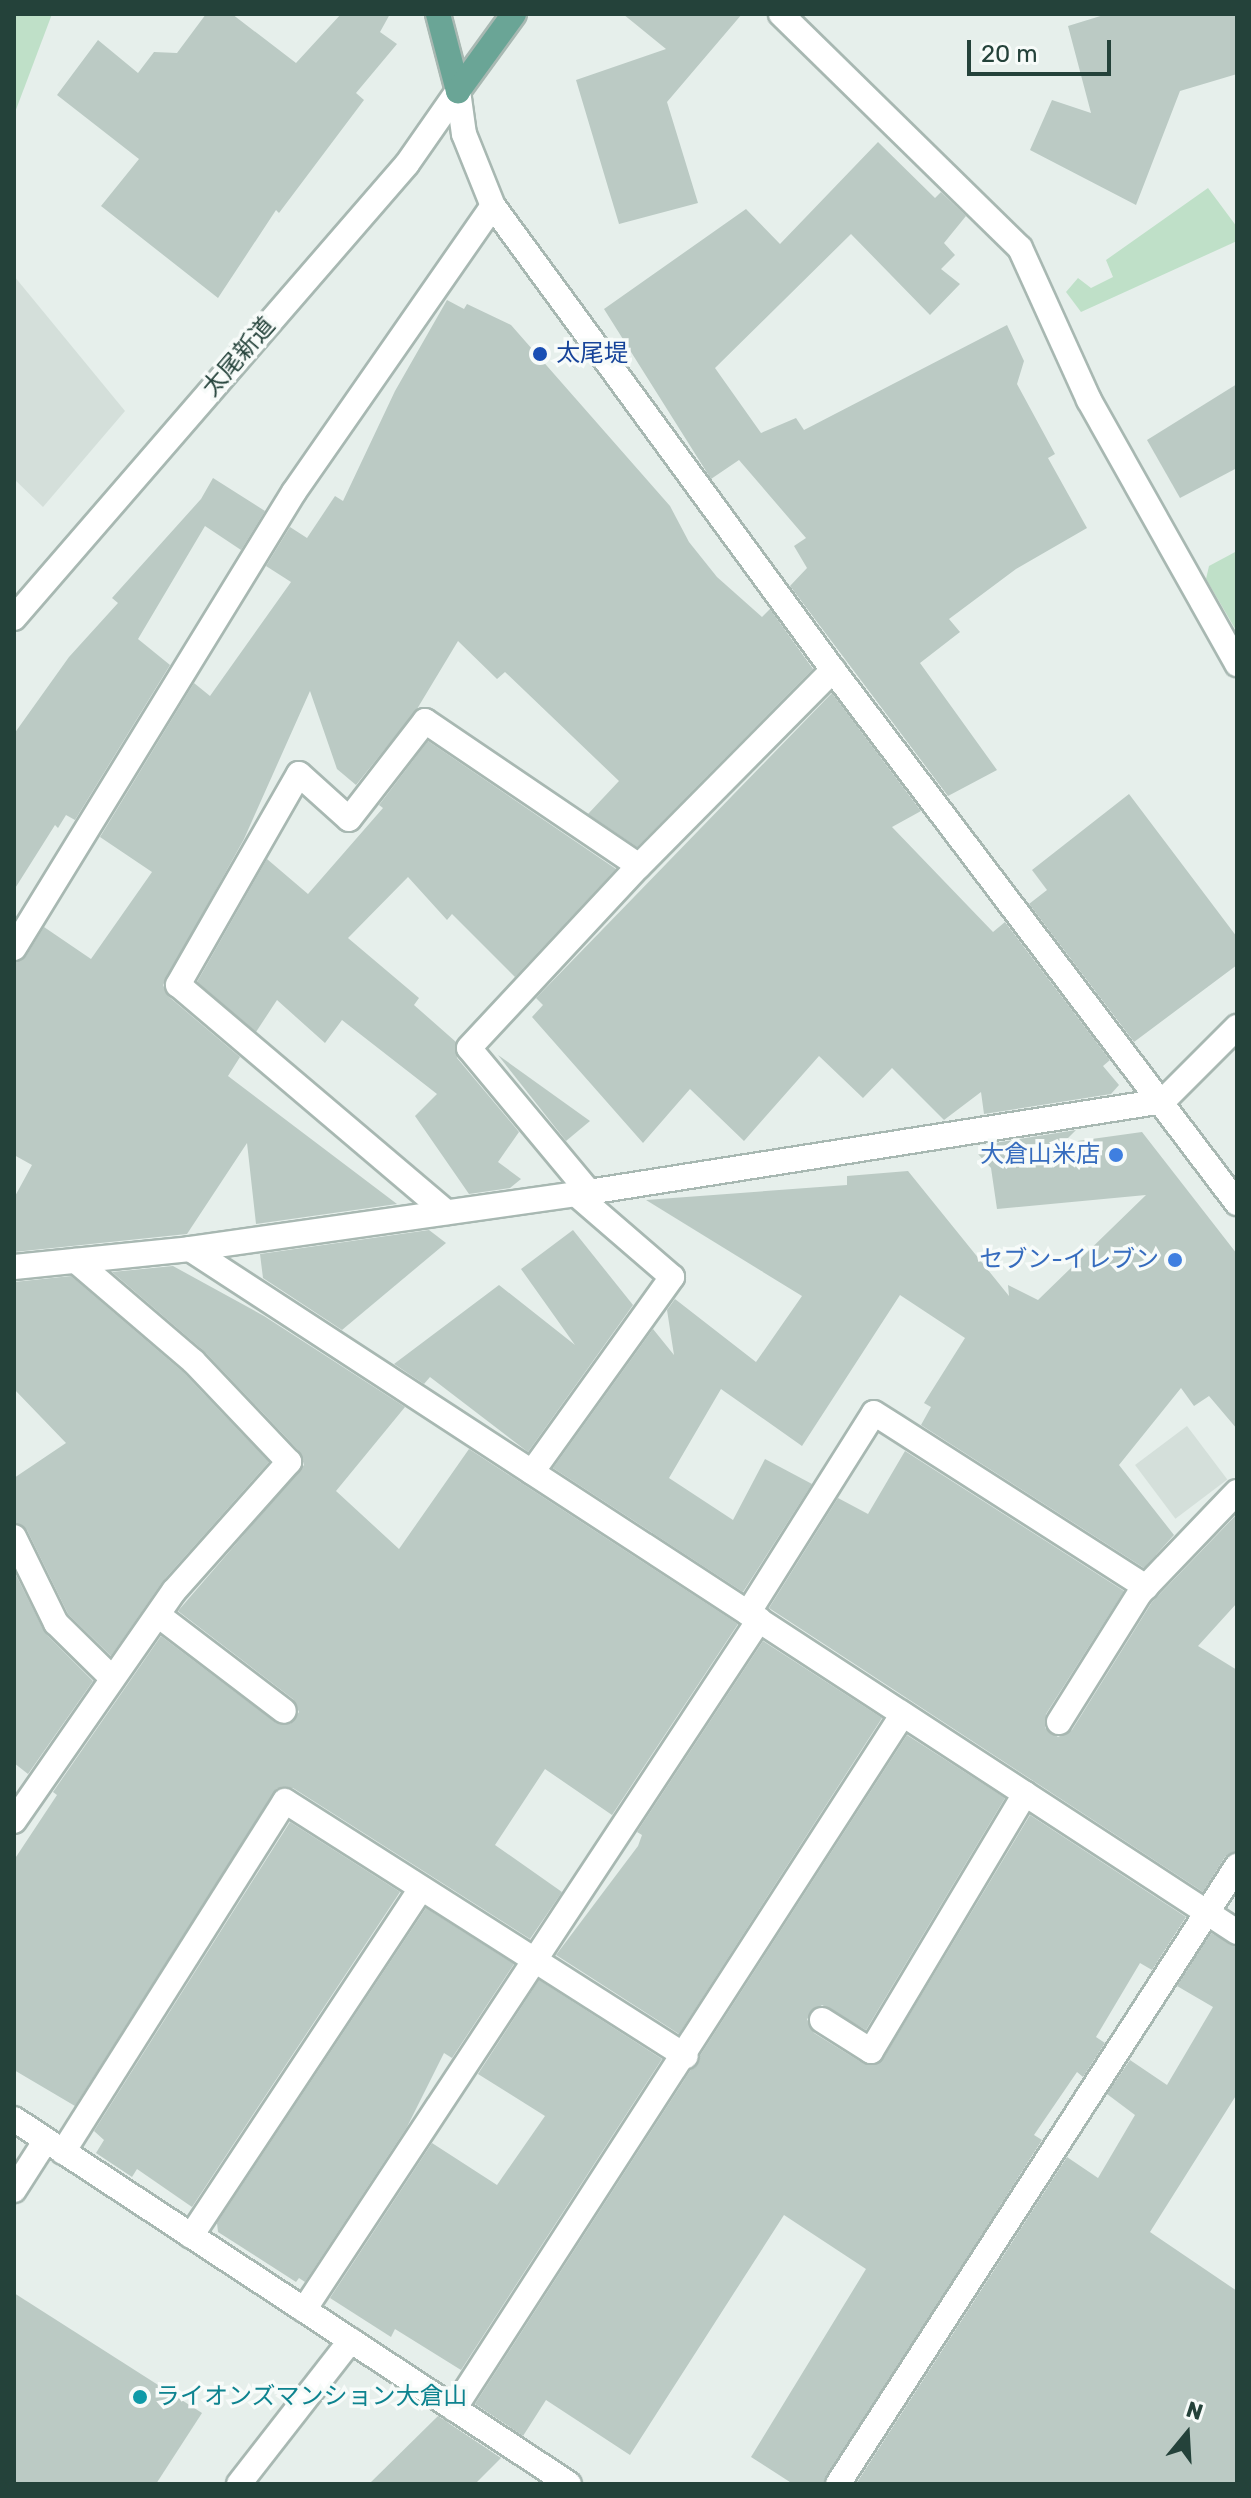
<!DOCTYPE html>
<meta charset="utf-8">
<style>
body{margin:0}
#map{position:relative;width:1251px;height:2498px;overflow:hidden;background:#e6efeb;font-family:Rubik,"Noto Sans JP",sans-serif}
div>[style]{position:absolute}
[style*='--x']{left:calc(var(--x)*1px);top:calc(var(--y)*1px);width:calc(var(--w)*1px);rotate:calc(var(--a)*1deg)}
.built>*{inset:0;background:#d4dfda;transform-origin:0 0}
.green>*{inset:0;background:#bfe0c8}
.building>*{inset:0;background:#bbcac4}
.roads{filter:drop-shadow(2px 0 #a8b8b2) drop-shadow(-2px 0 #a8b8b2) drop-shadow(0 2px #a8b8b2) drop-shadow(0 -2px #a8b8b2)}
.minor>*{height:24px;margin:-12px;padding:0 12px;transform-origin:12px;border-radius:12px;background:#fff}
.major>*{height:24px;margin:-12px;padding:0 12px;transform-origin:12px;border-radius:12px;background:#6aa596}
.dots>*{width:22px;height:22px;translate:-50% -50%;box-sizing:border-box;border:4px solid #f7fbf9;border-radius:50%}
span{translate:-50% -50%;white-space:nowrap;text-align:center;line-height:1.15;-webkit-text-stroke:7px #f7fbf9;paint-order:stroke}
.transit-label{font-size:24px;color:#164399}
.left{translate:0 -50%;text-align:left}
.street-label{font-size:24px;color:#24423a}
.shop-label{font-size:24px;color:#366cbe}
.right{translate:-100% -50%;text-align:right}
.culture-label{font-size:24px;color:#0d838f}
.frame{position:absolute;inset:0;border:16px solid #24423a;pointer-events:none}
.north{position:absolute;left:1147px;top:2394px;width:80px;height:80px;-webkit-text-stroke:6px #f7fbf9;paint-order:stroke;rotate:18deg;font-size:22px;font-weight:700;line-height:32px;text-align:center;color:#24423a}
.north::after{content:'';display:block;margin:auto;width:28px;height:36px;background:#24423a;clip-path:polygon(50% 0,100% 100%,50% 72%,0 100%)}
.scale{position:absolute;left:967px;top:40px;width:144px;height:36px;box-sizing:border-box;border:4px solid #24423a;border-top:0;padding-left:10px;font-size:24px;line-height:28px;white-space:nowrap;color:#24423a;-webkit-text-stroke:6px #f7fbf9;paint-order:stroke}
</style>
<div id="map">
<div class="built">
<div style="clip-path:polygon(14px 276px,125px 411px,43px 507px,14px 479px)"></div>
<div style="left:1187px;top:1426px;width:67px;height:65px;rotate:53deg"></div>
</div>
<div class="green">
<div style="clip-path:polygon(14px 14px,52px 14px,14px 115px)"></div>
<div style="clip-path:polygon(1208px 188px,1237px 227px,1237px 241px,1081px 312px,1066px 292px,1078px 278px,1091px 288px,1113px 277px,1106px 260px)"></div>
<div style="clip-path:polygon(1237px 551px,1237px 632px,1206px 579px,1209px 566px)"></div>
</div>
<div class="building">
<div style="clip-path:polygon(206px 14px,232px 14px,296px 63px,341px 14px,390px 14px,380px 32px,397px 44px,356px 93px,364px 100px,279px 213px,276px 210px,218px 298px,101px 206px,139px 159px,57px 95px,98px 40px,138px 73px,154px 52px,177px 53px)"></div>
<div style="clip-path:polygon(623px 14px,742px 14px,667px 102px,698px 203px,619px 224px,576px 80px,666px 49px)"></div>
<div style="clip-path:polygon(1107px 14px,1237px 14px,1237px 74px,1180px 91px,1136px 205px,1030px 150px,1052px 100px,1091px 113px,1068px 26px)"></div>
<div style="clip-path:polygon(878px 142px,935px 198px,941px 192px,966px 216px,944px 243px,955px 255px,941px 269px,960px 284px,930px 315px,851px 234px,715px 368px,761px 433px,796px 418px,804px 430px,1007px 325px,1024px 361px,1017px 384px,1055px 454px,1048px 458px,1087px 528px,1016px 569px,949px 619px,960px 632px,920px 663px,997px 770px,948px 796px,790px 586px,807px 568px,794px 546px,806px 538px,739px 460px,711px 479px,604px 309px,746px 209px,780px 244px)"></div>
<div style="clip-path:polygon(447px 300px,464px 309px,467px 304px,511px 325px,670px 506px,689px 542px,717px 577px,762px 617px,770px 609px,813px 669px,637px 847px,588px 814px,619px 781px,505px 672px,497px 679px,458px 641px,417px 709px,356px 785px,337px 769px,310px 691px,244px 839px,163px 985px,168px 996px,240px 1057px,228px 1076px,397px 1204px,256px 1224px,247px 1143px,187px 1234px,14px 1252px,14px 1198px,32px 1165px,14px 1155px,14px 963px,26px 956px,44px 927px,91px 959px,152px 872px,100px 837px,194px 683px,210px 696px,291px 582px,266px 566px,290px 527px,307px 538px,335px 496px,343px 501px,395px 391px)"></div>
<div style="clip-path:polygon(1237px 384px,1237px 468px,1180px 498px,1147px 440px)"></div>
<div style="clip-path:polygon(213px 478px,265px 511px,241px 550px,205px 526px,138px 639px,170px 665px,75px 820px,66px 815px,58px 828px,55px 825px,14px 890px,14px 734px,69px 657px,118px 603px,112px 598px,201px 499px)"></div>
<div style="clip-path:polygon(832px 693px,921px 811px,892px 827px,993px 932px,1005px 922px,1110px 1060px,1103px 1066px,1119px 1085px,1111px 1094px,984px 1114px,981px 1092px,944px 1120px,892px 1068px,863px 1098px,819px 1056px,744px 1141px,690px 1089px,643px 1143px,532px 1017px,543px 1005px,536px 998px)"></div>
<div style="clip-path:polygon(428px 741px,616px 869px,515px 977px,452px 914px,447px 920px,408px 877px,348px 938px,419px 998px,414px 1005px,456px 1042px,457px 1058px,519px 1132px,498px 1162px,521px 1179px,510px 1188px,469px 1194px,415px 1116px,437px 1094px,342px 1020px,325px 1043px,277px 1000px,256px 1032px,197px 982px,267px 859px,308px 894px,383px 808px,379px 805px)"></div>
<div style="clip-path:polygon(1129px 794px,1237px 937px,1237px 965px,1134px 1042px,1029px 904px,1047px 890px,1032px 870px)"></div>
<div style="clip-path:polygon(498px 1055px,590px 1121px,566px 1141px)"></div>
<div style="clip-path:polygon(1076px 1130px,1063px 1143px,1142px 1132px,1237px 1254px,1237px 1429px,1209px 1396px,1194px 1406px,1181px 1388px,1119px 1465px,1174px 1535px,1144px 1568px,921px 1425px,931px 1407px,924px 1403px,965px 1338px,900px 1295px,802px 1446px,721px 1389px,669px 1478px,733px 1520px,765px 1459px,812px 1484px,743px 1592px,553px 1468px,653px 1329px,674px 1355px,667px 1310px,675px 1299px,756px 1362px,802px 1296px,646px 1200px,847px 1185px,847px 1176px,908px 1171px,1009px 1296px,1008px 1285px,1038px 1300px,1146px 1195px,997px 1209px,991px 1168px,978px 1154px,989px 1153px,988px 1144px)"></div>
<div style="clip-path:polygon(429px 1230px,446px 1243px,342px 1330px,263px 1278px,260px 1254px)"></div>
<div style="clip-path:polygon(573px 1230px,633px 1305px,528px 1452px,430px 1377px,424px 1384px,394px 1364px,499px 1285px,575px 1345px,521px 1269px)"></div>
<div style="clip-path:polygon(173px 1266px,264px 1316px,405px 1407px,336px 1491px,399px 1549px,469px 1449px,738px 1624px,612px 1815px,545px 1769px,495px 1845px,562px 1892px,530px 1939px,293px 1788px,277px 1788px,75px 2106px,14px 2070px,14px 1860px,57px 1795px,53px 1792px,161px 1636px,276px 1723px,290px 1724px,299px 1712px,293px 1699px,178px 1611px,304px 1465px,300px 1452px,204px 1351px,112px 1272px)"></div>
<div style="clip-path:polygon(71px 1276px,183px 1372px,269px 1462px,163px 1581px,111px 1656px,68px 1614px,27px 1530px,14px 1522px,14px 1478px,66px 1443px,14px 1389px,14px 1282px)"></div>
<div style="clip-path:polygon(905px 1451px,1124px 1591px,1046px 1714px,1045px 1728px,1058px 1737px,1072px 1730px,1152px 1602px,1237px 1514px,1237px 1603px,1198px 1646px,1237px 1670px,1237px 1851px,1225px 1857px,1203px 1892px,769px 1608px,838px 1498px,868px 1514px)"></div>
<div style="clip-path:polygon(14px 1571px,45px 1633px,93px 1681px,28px 1774px,14px 1763px)"></div>
<div style="clip-path:polygon(763px 1641px,882px 1718px,679px 2034px,556px 1955px,638px 1846px,642px 1835px,637px 1832px)"></div>
<div style="clip-path:polygon(907px 1735px,1005px 1798px,866px 2030px,822px 2005px,807px 2019px,814px 2033px,864px 2064px,883px 2059px,1030px 1815px,1186px 1917px,1152px 1970px,1140px 1963px,1096px 2037px,1105px 2043px,1083px 2077px,1077px 2072px,1034px 2135px,1042px 2140px,823px 2484px,793px 2484px,751px 2457px,866px 2269px,784px 2215px,630px 2455px,546px 2400px,523px 2436px,475px 2404px)"></div>
<div style="clip-path:polygon(290px 1822px,400px 1892px,192px 2207px,137px 2169px,132px 2177px,96px 2153px,104px 2140px,94px 2131px)"></div>
<div style="clip-path:polygon(426px 1908px,514px 1964px,452px 2058px,444px 2053px,407px 2127px,305px 2282px,299px 2278px,296px 2282px,218px 2232px,217px 2223px)"></div>
<div style="clip-path:polygon(1211px 1933px,1237px 1947px,1237px 2094px,1150px 2232px,1237px 2291px,1237px 2484px,856px 2484px,1067px 2157px,1098px 2178px,1135px 2115px,1107px 2094px,1130px 2060px,1167px 2085px,1213px 2007px,1177px 1986px)"></div>
<div style="clip-path:polygon(539px 1980px,662px 2059px,461px 2370px,395px 2329px,391px 2337px,330px 2298px,432px 2143px,497px 2185px,545px 2116px,478px 2074px)"></div>
<div style="clip-path:polygon(14px 2293px,202px 2413px,156px 2484px,14px 2484px)"></div>
<div style="clip-path:polygon(438px 2416px,501px 2458px,475px 2484px,369px 2484px)"></div>
</div>
<div class="roads">
<div class="minor">
<div style="--x:781;--y:14;--w:334;--a:44.4"></div>
<div style="--x:1020;--y:248;--w:167;--a:65.6"></div>
<div style="--x:1089;--y:400;--w:303;--a:60.7"></div>
<div style="--x:458;--y:91;--w:43;--a:82.1"></div>
<div style="--x:464;--y:134;--w:78;--a:68.1"></div>
<div style="--x:493;--y:206;--w:575;--a:53.77"></div>
<div style="--x:833;--y:670;--w:669;--a:52.84"></div>
<div style="--x:14;--y:618;--w:600;--a:-49.12"></div>
<div style="--x:407;--y:164;--w:89;--a:-55.1"></div>
<div style="--x:14;--y:948;--w:535;--a:-58.45"></div>
<div style="--x:294;--y:492;--w:348;--a:-55.2"></div>
<div style="--x:589;--y:1192;--w:187;--a:-129.8"></div>
<div style="--x:469;--y:1048;--w:249;--a:-47"></div>
<div style="--x:639;--y:866;--w:276;--a:-45.3"></div>
<div style="--x:446;--y:1212;--w:351;--a:-139.7"></div>
<div style="--x:178;--y:985;--w:243;--a:-60.2"></div>
<div style="--x:299;--y:774;--w:67;--a:42"></div>
<div style="--x:349;--y:819;--w:124;--a:-52.2"></div>
<div style="--x:425;--y:721;--w:258;--a:34.1"></div>
<div style="--x:190;--y:1249;--w:1250;--a:33.12"></div>
<div style="--x:14;--y:1267;--w:177;--a:-5.8"></div>
<div style="--x:190;--y:1249;--w:390;--a:-8.1"></div>
<div style="--x:576;--y:1194;--w:594;--a:-9"></div>
<div style="--x:1163;--y:1101;--w:105;--a:-45"></div>
<div style="--x:532;--y:1472;--w:240;--a:-54.3"></div>
<div style="--x:672;--y:1277;--w:127;--a:-139.2"></div>
<div style="--x:14;--y:1537;--w:96;--a:64"></div>
<div style="--x:56;--y:1623;--w:77;--a:44.5"></div>
<div style="--x:748;--y:1613;--w:236;--a:-57.8"></div>
<div style="--x:874;--y:1413;--w:323;--a:32.6"></div>
<div style="--x:158;--y:1615;--w:158;--a:37.3"></div>
<div style="--x:1059;--y:1722;--w:152;--a:-57.9"></div>
<div style="--x:1140;--y:1593;--w:140;--a:-46.2"></div>
<div style="--x:14;--y:1821;--w:280;--a:-55.2"></div>
<div style="--x:174;--y:1591;--w:173;--a:-48.3"></div>
<div style="--x:289;--y:1462;--w:139;--a:-133.5"></div>
<div style="--x:193;--y:1361;--w:154;--a:-139.5"></div>
<div style="--x:822;--y:2020;--w:58;--a:32.3"></div>
<div style="--x:871;--y:2051;--w:300;--a:-59.1"></div>
<div style="--x:14;--y:2119;--w:664;--a:33.33"></div>
<div style="--x:63;--y:2152;--w:415;--a:-57.7"></div>
<div style="--x:285;--y:1801;--w:475;--a:32.5"></div>
<div style="--x:14;--y:2190;--w:59;--a:-57.4"></div>
<div style="--x:191;--y:2236;--w:417;--a:-56.5"></div>
<div style="--x:304;--y:2310;--w:827;--a:-56.6"></div>
<div style="--x:454;--y:2409;--w:827;--a:-57.14"></div>
<div style="--x:239;--y:2484;--w:182;--a:-52.1"></div>
<div style="--x:838;--y:2484;--w:736;--a:-57.15"></div>
</div>
<div class="major">
<div style="--x:438;--y:14;--w:80;--a:75.4"></div>
<div style="--x:458;--y:91;--w:95;--a:-54"></div>
</div>
</div>
<div class="dots">
<div style="left:540px;top:354px;background:#1a4fb4"></div>
<div style="left:1116px;top:1155px;background:#3f7fe0"></div>
<div style="left:1175px;top:1260px;background:#3f7fe0"></div>
<div style="left:140px;top:2397px;background:#0f9aa8"></div>
</div>
<div class="transit-label">
<span class="left" style="left:556px;top:354px">太尾堤</span>
</div>
<div class="street-label">
<span style="left:239px;top:357px;rotate:-49deg">太尾新道</span>
</div>
<div class="shop-label">
<span class="right" style="left:1100px;top:1155px">大倉山米店</span>
<span class="right" style="left:1159px;top:1260px">セブン-イレブン</span>
</div>
<div class="culture-label">
<span class="left" style="left:156px;top:2397px">ライオンズマンション大倉山</span>
</div>
<div class="frame"></div>
<div class="north">N</div>
<div class="scale">20 m</div>
</div>
